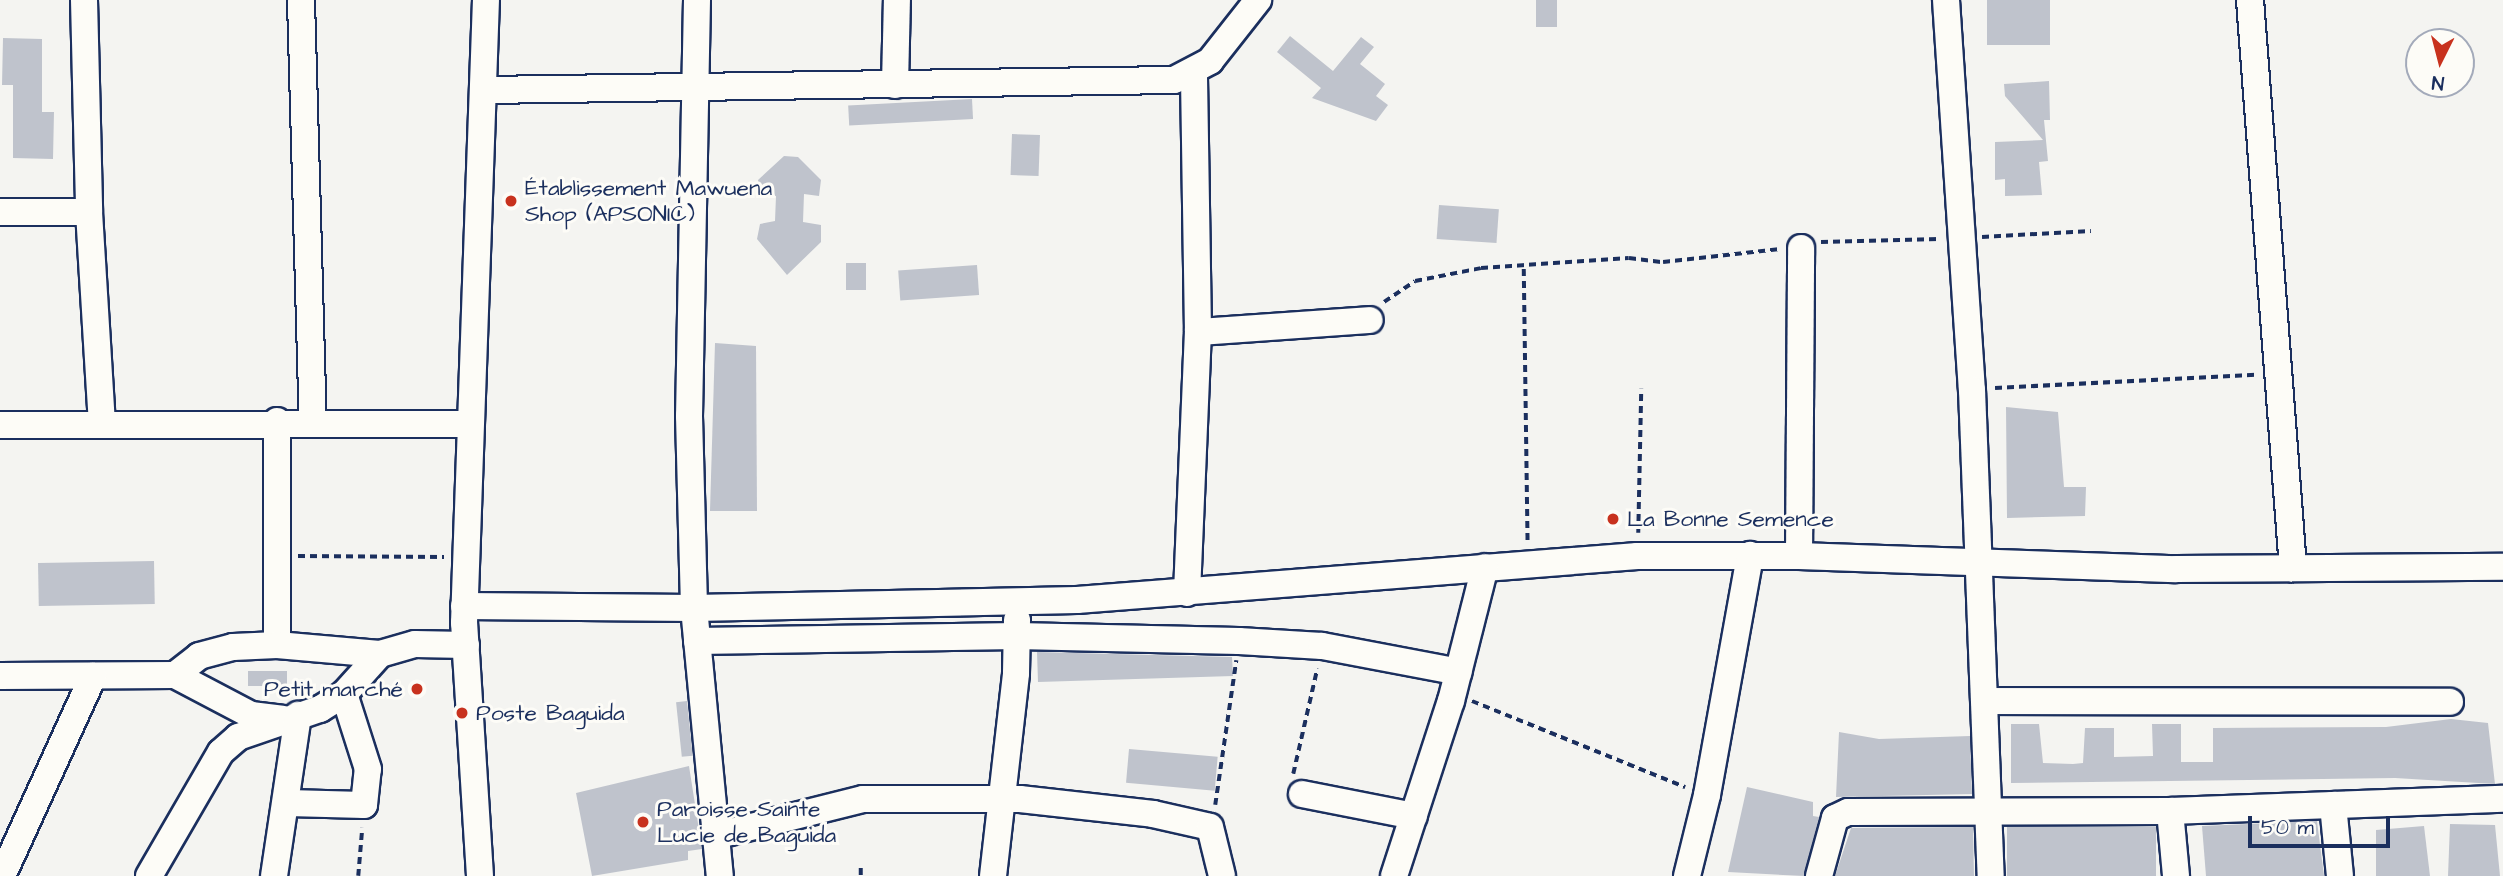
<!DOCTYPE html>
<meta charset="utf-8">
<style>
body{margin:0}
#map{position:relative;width:2503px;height:876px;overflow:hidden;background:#f4f4f1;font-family:"Architects Daughter",sans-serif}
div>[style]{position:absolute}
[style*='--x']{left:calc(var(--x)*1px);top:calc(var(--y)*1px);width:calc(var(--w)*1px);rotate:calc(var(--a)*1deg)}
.building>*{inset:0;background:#bfc3cc;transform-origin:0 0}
.path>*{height:3.5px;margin-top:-1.75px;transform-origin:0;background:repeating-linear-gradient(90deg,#1b2f5e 0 7px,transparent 0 12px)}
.roads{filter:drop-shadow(2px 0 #1b2f5e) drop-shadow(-2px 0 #1b2f5e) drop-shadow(0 2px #1b2f5e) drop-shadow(0 -2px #1b2f5e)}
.minor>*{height:26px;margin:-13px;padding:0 13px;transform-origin:13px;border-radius:13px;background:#fdfcf7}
.dots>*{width:19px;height:19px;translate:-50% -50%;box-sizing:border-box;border:4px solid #fdfcf7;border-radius:50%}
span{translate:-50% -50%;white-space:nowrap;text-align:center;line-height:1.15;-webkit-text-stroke:6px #fdfcf7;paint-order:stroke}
.poi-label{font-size:23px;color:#1b2f5e}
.left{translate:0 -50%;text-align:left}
.right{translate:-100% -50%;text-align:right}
.north{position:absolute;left:2405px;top:28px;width:70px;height:70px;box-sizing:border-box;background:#fdfcf7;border:2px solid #a3aaba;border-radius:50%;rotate:186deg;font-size:19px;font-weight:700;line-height:28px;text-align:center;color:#1b2f5e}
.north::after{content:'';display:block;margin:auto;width:24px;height:32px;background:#c8321e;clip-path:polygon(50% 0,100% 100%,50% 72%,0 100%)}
.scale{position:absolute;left:2248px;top:816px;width:142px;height:32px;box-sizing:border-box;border:4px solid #1b2f5e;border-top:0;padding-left:9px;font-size:21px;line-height:24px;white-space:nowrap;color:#1b2f5e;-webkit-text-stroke:5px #fdfcf7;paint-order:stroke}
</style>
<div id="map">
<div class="building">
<div style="left:1536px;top:0;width:21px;height:27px"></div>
<div style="left:1987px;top:0;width:63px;height:45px"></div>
<div style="clip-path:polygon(1290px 36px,1333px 71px,1361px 37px,1374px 47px,1360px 64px,1385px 84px,1376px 96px,1388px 105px,1376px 121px,1312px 98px,1321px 88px,1277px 52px)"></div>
<div style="clip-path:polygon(3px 38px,42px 39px,42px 112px,54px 112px,53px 159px,13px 158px,13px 85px,2px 85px)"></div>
<div style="clip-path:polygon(2049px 81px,2050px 120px,2044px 120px,2048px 161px,2039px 162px,2042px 195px,2005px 196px,2005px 179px,1995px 180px,1995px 142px,2043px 140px,2005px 96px,2004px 84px)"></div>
<div style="left:972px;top:99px;width:20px;height:124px;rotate:87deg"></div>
<div style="left:1012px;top:134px;width:28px;height:41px;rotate:2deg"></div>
<div style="clip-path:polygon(784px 156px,798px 157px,821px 180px,819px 196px,804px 194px,803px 222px,821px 225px,821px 242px,787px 275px,757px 239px,760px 224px,775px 221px,776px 196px,760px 193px,758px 180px)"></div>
<div style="left:1439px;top:205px;width:60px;height:34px;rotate:4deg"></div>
<div style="left:846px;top:263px;width:20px;height:27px"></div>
<div style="left:977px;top:265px;width:30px;height:79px;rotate:86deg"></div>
<div style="clip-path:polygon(715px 343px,756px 346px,757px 511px,710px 511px)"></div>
<div style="clip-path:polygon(2006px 407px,2058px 412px,2064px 487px,2086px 487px,2085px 516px,2007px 518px)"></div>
<div style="left:154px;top:561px;width:43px;height:116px;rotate:89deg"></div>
<div style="clip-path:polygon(1037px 652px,1232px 657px,1233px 676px,1038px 682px)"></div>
<div style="left:287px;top:671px;width:15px;height:39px;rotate:90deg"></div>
<div style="left:687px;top:701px;width:55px;height:11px;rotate:84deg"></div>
<div style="clip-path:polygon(2451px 719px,2488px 723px,2495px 784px,2395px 778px,2011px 783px,2011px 724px,2039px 724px,2043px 763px,2073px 764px,2083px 763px,2085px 728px,2114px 728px,2114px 757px,2153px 756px,2152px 724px,2181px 724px,2181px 762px,2213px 762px,2213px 728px,2386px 727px)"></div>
<div style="clip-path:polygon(1839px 732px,1879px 739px,1970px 736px,1972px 794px,1836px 797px)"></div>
<div style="left:1129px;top:749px;width:89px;height:34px;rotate:5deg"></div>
<div style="clip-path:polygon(689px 766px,702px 849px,688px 851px,688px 860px,592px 876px,576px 793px)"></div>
<div style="clip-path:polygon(1747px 787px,1813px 802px,1813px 816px,1819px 817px,1804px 876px,1728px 872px)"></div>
<div style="clip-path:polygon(2317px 821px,2324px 876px,2206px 876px,2202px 826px)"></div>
<div style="clip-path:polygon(2450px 824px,2495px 825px,2500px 876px,2448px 876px)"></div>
<div style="clip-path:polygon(2424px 826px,2430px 876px,2376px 876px,2376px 830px)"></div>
<div style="clip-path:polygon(1973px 827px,1974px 876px,1835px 876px,1851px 828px)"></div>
<div style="left:2007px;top:827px;width:149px;height:49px"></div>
</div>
<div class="path">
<div style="--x:1982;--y:237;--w:109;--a:-3.2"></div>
<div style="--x:1821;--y:242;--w:118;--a:-1.5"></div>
<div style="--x:1524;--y:269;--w:276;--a:89.2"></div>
<div style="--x:1384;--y:302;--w:37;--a:-34"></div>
<div style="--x:1415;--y:281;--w:67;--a:-11.1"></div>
<div style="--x:1481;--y:268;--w:148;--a:-3.9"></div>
<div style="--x:1629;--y:258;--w:34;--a:7"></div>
<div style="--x:1663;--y:262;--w:118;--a:-6.3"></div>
<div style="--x:1995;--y:388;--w:261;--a:-2.9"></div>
<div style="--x:1638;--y:533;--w:144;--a:-88.8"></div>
<div style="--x:298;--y:556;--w:146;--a:0.4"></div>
<div style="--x:1472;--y:701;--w:230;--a:22"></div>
<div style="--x:1293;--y:774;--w:108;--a:-77.1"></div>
<div style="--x:1215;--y:805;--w:146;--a:-81.7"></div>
<div style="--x:861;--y:868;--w:8;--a:90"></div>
<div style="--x:358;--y:876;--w:48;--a:-85.2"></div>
</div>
<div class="roads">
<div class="minor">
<div style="--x:84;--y:0;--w:212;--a:88.6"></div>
<div style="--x:89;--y:212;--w:211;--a:86.5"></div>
<div style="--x:301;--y:0;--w:422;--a:88.4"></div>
<div style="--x:697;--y:0;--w:416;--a:91.1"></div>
<div style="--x:689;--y:416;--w:192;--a:88.5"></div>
<div style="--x:694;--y:608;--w:269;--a:84.5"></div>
<div style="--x:1946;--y:0;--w:391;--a:86.2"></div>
<div style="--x:1972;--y:390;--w:486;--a:87.8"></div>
<div style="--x:2250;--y:0;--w:570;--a:85.67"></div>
<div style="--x:895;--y:85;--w:85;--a:-88.7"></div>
<div style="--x:484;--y:90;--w:690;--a:-0.83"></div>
<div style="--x:1174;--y:80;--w:41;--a:-27.8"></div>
<div style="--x:1210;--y:61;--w:78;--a:-51.8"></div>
<div style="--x:0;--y:212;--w:89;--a:0"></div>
<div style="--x:1198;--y:332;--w:172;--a:-4"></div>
<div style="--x:277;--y:421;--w:224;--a:90"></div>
<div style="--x:0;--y:425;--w:468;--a:-0.1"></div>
<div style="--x:1799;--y:556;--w:308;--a:-89.6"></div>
<div style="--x:1187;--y:593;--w:261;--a:-87.6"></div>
<div style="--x:1198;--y:332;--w:258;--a:-90.9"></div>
<div style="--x:464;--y:606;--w:230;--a:0.5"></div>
<div style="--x:694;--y:608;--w:383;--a:-1.2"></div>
<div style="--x:1077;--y:600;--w:562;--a:-4.49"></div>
<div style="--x:1637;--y:556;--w:162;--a:0"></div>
<div style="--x:1799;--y:556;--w:377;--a:2"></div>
<div style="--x:2176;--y:569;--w:327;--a:-0.4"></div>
<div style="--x:697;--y:641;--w:320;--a:-0.9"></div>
<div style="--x:1017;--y:636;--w:222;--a:1.3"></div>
<div style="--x:1239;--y:641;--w:83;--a:3.4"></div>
<div style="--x:1322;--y:646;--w:139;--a:10.7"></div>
<div style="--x:175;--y:675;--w:31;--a:-38"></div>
<div style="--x:199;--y:656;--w:35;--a:-15"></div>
<div style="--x:233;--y:647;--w:44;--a:-2.6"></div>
<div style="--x:277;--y:645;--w:103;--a:5"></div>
<div style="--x:380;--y:654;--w:36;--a:-16"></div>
<div style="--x:415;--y:644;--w:51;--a:1.1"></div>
<div style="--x:0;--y:676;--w:175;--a:-0.3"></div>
<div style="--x:175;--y:675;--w:86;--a:27.8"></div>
<div style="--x:251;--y:715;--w:31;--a:7"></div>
<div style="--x:1985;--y:701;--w:465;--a:0.1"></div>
<div style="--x:1302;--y:794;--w:114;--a:11.1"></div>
<div style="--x:288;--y:803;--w:76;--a:1.5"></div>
<div style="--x:364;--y:805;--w:36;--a:-84"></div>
<div style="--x:368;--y:769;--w:79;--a:-107.7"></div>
<div style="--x:2333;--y:805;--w:71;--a:84.4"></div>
<div style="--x:2170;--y:811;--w:65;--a:84.7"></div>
<div style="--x:715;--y:836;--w:153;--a:-14"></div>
<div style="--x:863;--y:799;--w:157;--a:0"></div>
<div style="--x:1020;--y:799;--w:134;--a:6.4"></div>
<div style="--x:1153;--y:814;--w:58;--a:12.8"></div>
<div style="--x:1210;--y:827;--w:50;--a:76.2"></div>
<div style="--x:2;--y:876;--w:220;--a:-65.5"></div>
<div style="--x:149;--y:876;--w:143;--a:-59.9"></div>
<div style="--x:221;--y:752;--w:23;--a:-41"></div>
<div style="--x:238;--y:737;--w:87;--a:-18.9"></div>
<div style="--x:320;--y:709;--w:28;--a:-32"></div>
<div style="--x:344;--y:694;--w:54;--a:-48"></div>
<div style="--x:274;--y:876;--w:163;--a:-81.5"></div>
<div style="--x:480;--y:876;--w:254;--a:-93.6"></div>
<div style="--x:464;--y:623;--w:623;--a:-87.98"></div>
<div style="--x:993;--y:876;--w:204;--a:-83.5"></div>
<div style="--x:1016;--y:673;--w:53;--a:-88.9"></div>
<div style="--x:1394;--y:876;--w:184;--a:-72"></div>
<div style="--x:1451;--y:701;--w:138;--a:-75.8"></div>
<div style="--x:1687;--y:876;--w:83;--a:-76.1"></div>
<div style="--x:1707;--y:795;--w:244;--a:-79.8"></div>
<div style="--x:1819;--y:876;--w:60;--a:-74.6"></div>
<div style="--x:1835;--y:818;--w:14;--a:-25"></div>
<div style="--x:1848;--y:812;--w:322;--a:-0.2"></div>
<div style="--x:2170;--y:811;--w:333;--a:-2.1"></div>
</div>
</div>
<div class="dots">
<div style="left:511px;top:201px;background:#c8321e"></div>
<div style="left:1613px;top:519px;background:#c8321e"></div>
<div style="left:417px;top:689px;background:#c8321e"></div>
<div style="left:462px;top:713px;background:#c8321e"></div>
<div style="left:643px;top:822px;background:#c8321e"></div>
</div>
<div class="poi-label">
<span class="left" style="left:525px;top:201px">Établissement Mawuena<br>Shop (APSONIC)</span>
<span class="left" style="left:1627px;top:519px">La Bonne Semence</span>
<span class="right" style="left:403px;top:689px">Petit marché</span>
<span class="left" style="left:476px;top:713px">Poste Baguida</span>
<span class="left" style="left:657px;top:822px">Paroisse Sainte<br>Lucie de Baguida</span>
</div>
<div class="north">N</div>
<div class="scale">50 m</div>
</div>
